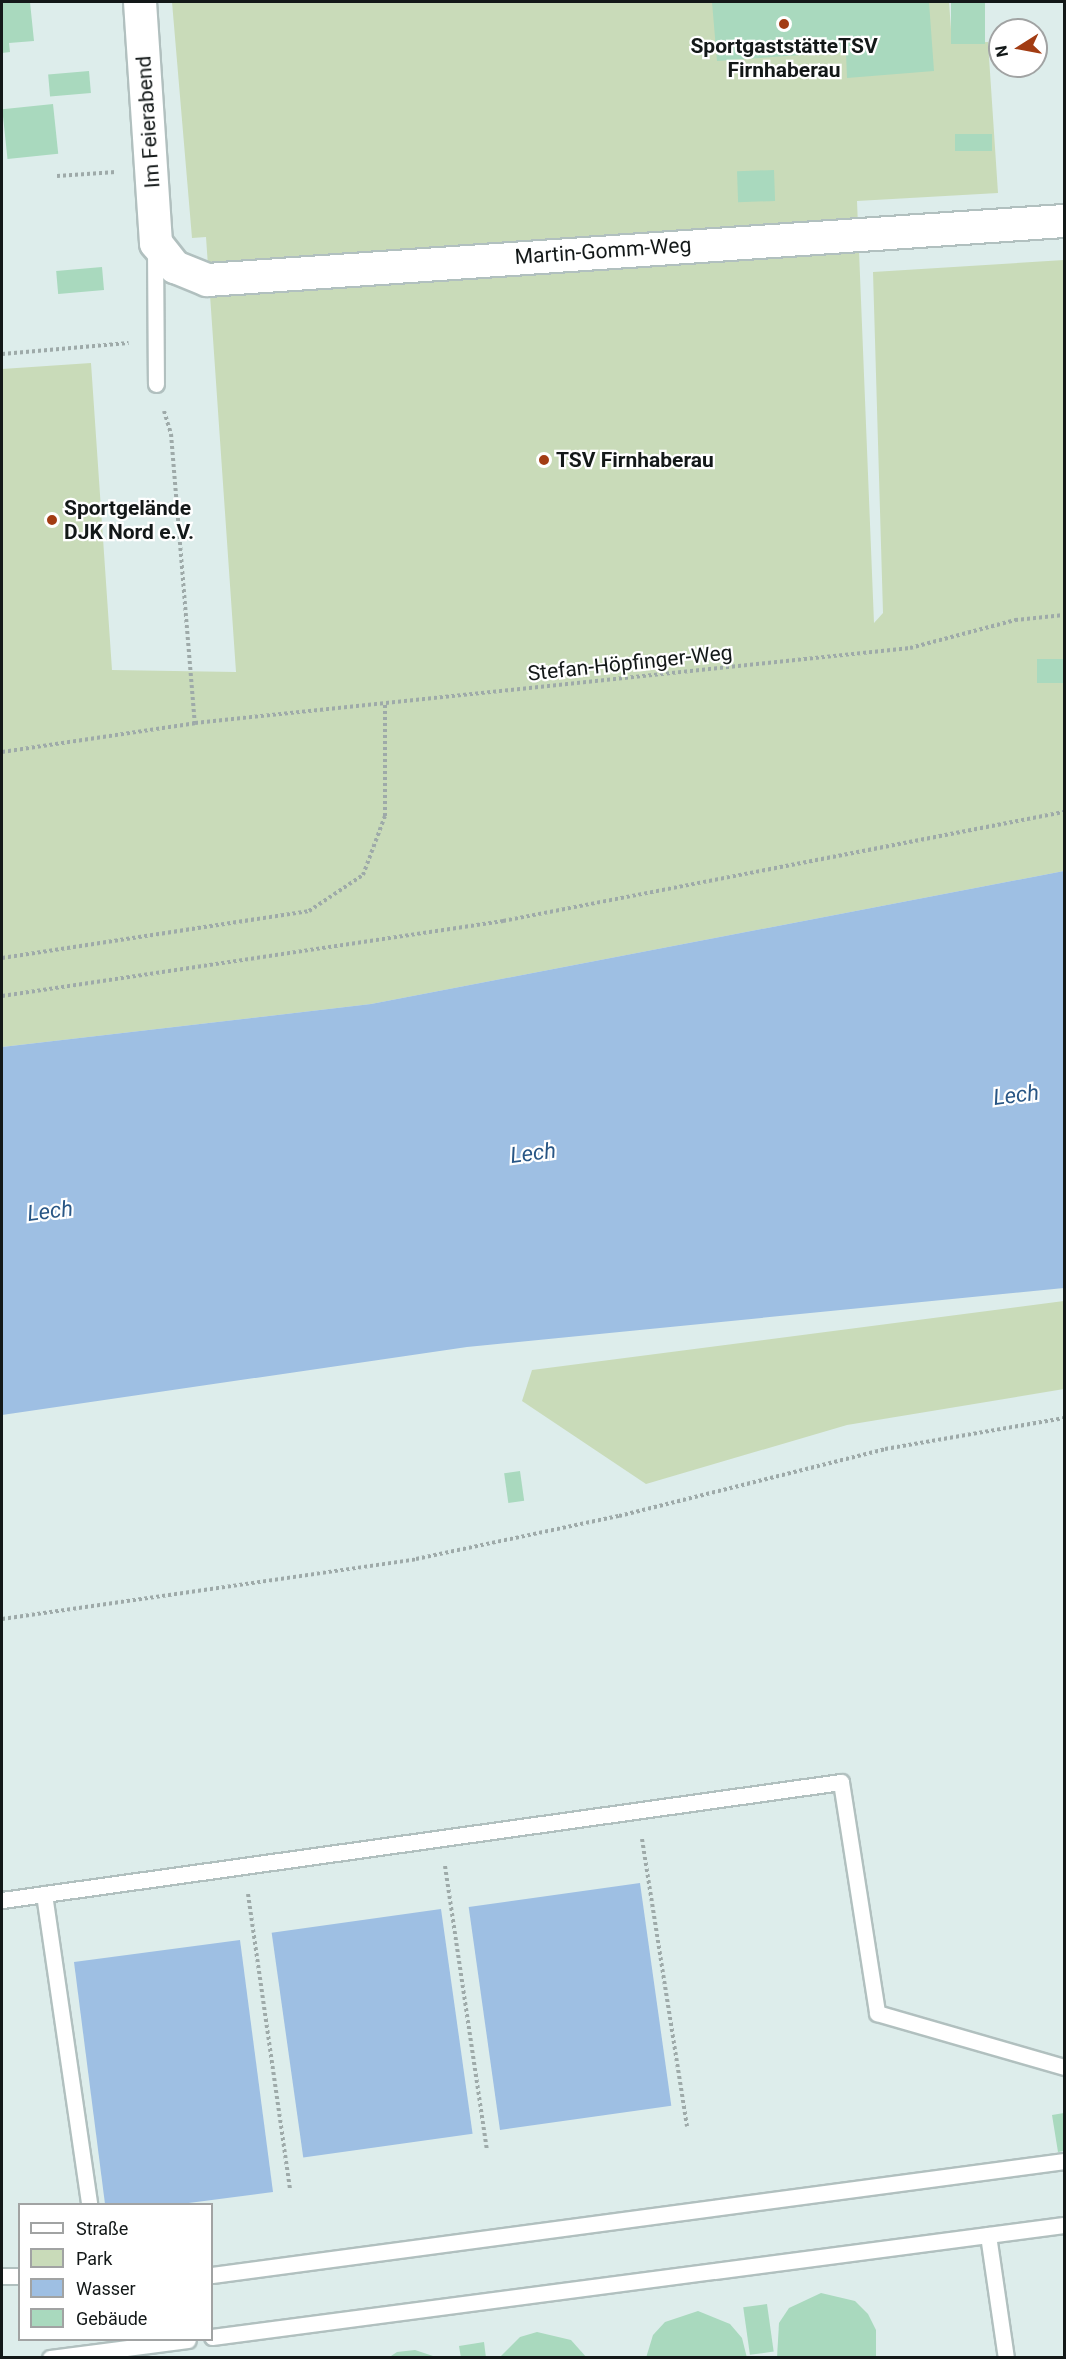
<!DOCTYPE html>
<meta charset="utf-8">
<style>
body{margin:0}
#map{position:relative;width:1066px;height:2359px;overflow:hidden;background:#ddedeb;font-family:Roboto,sans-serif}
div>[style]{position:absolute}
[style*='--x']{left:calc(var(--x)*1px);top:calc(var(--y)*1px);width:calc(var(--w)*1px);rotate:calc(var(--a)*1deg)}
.green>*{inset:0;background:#c9dbb9}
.water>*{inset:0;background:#9ebfe3;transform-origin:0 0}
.building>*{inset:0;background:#a9d9be;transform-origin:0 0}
.path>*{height:4px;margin-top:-2px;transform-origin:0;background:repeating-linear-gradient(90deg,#9eaaa9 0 3px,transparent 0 6px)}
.roads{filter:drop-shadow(2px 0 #b1c0bf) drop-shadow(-2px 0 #b1c0bf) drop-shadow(0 2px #b1c0bf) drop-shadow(0 -2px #b1c0bf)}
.lane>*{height:15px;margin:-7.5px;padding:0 7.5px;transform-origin:7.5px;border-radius:7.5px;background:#fff}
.street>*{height:32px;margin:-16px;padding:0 16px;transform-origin:16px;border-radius:16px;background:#fff}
.dots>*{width:16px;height:16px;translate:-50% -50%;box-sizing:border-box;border:3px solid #fff;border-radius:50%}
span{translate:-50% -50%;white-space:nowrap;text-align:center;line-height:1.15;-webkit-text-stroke:4.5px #fff;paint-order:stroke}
.poi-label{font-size:21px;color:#131818;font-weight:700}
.left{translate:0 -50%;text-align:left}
.street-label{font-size:21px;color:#131818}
.water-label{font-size:22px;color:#285685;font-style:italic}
.frame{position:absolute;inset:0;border:3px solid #131818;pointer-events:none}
.legend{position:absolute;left:18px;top:2203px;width:195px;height:138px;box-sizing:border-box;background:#fff;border:2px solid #a1a3a3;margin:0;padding:8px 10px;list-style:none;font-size:18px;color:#131818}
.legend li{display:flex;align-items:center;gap:12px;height:30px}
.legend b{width:30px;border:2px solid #a1a3a3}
.north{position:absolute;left:988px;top:18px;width:60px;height:60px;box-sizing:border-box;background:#fff;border:2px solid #a1a3a3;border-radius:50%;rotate:259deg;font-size:16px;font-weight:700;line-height:24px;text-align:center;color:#131818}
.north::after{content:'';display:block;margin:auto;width:21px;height:27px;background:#a23c13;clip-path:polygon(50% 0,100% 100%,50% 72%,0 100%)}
</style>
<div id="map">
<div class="green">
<div style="clip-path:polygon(172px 2px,949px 2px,952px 43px,988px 42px,998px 193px,857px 201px,874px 623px,883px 613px,873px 272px,1064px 260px,1064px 871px,371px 1004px,2px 1047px,2px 369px,91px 363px,112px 670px,236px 672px,206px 237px,192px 238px)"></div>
<div style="clip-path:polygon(1064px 1301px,1064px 1389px,847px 1425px,646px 1484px,522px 1401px,532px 1370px)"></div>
</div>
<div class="water">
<div style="clip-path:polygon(1064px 871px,1064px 1288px,467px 1347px,2px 1415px,2px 1047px,371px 1004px)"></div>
<div style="left:640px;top:1883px;width:225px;height:173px;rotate:82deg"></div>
<div style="left:441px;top:1909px;width:227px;height:171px;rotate:82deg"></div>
<div style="clip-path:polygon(240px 1940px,273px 2192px,181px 2204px,105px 2204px,74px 1962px)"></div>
</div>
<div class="building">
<div style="clip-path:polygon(2px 2px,30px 2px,34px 41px,9px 43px,10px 52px,2px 53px)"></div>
<div style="clip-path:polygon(712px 2px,929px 2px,934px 71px,847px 78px,846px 52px,717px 61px)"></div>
<div style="left:951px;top:2px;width:34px;height:42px"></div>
<div style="left:89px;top:71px;width:22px;height:41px;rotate:85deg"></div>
<div style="left:53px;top:104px;width:50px;height:51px;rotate:84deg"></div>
<div style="left:992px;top:134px;width:17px;height:37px;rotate:90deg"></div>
<div style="left:774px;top:170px;width:31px;height:37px;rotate:88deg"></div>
<div style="left:102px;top:267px;width:23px;height:46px;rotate:85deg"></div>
<div style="left:1064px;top:659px;width:24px;height:27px;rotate:90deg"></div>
<div style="left:520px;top:1471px;width:30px;height:16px;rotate:82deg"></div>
<div style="clip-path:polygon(1064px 2113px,1064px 2151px,1058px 2152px,1052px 2115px)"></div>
<div style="clip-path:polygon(821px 2293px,855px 2301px,868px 2314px,876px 2330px,876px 2358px,777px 2358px,779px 2323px,789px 2308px)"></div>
<div style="left:767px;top:2304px;width:48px;height:24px;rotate:82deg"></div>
<div style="clip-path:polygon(698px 2311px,730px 2324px,742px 2338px,747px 2358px,646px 2358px,653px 2335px,665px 2322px)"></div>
<div style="clip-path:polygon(537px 2332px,571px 2340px,587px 2358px,499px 2358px,520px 2337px)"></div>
<div style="clip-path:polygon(484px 2342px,486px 2358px,461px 2358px,459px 2346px)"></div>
<div style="clip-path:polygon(415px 2350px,439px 2358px,388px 2358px,397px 2352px)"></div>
</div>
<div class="path">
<div style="--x:57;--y:176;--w:59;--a:-3.9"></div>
<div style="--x:2;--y:354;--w:127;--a:-5"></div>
<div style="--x:164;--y:411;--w:24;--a:73"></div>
<div style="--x:171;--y:434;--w:290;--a:85.3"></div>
<div style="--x:2;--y:752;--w:195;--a:-8.5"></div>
<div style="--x:195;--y:723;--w:719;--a:-5.99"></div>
<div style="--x:910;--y:648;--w:109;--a:-14.9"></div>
<div style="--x:1015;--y:620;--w:49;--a:-5.8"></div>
<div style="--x:2;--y:958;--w:311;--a:-8.7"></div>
<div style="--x:309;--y:911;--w:65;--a:-33.7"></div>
<div style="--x:363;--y:875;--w:63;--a:-69.6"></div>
<div style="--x:385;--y:816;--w:112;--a:-90"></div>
<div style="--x:2;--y:996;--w:507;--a:-8.51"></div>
<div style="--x:503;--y:921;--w:571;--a:-11"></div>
<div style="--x:2;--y:1619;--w:418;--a:-8.2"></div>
<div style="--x:416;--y:1559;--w:208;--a:-12"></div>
<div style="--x:619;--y:1516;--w:274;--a:-14.1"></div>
<div style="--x:885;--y:1449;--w:182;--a:-9.8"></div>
<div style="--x:642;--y:1839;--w:291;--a:81.1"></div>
<div style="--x:445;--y:1866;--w:287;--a:81.6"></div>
<div style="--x:248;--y:1894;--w:299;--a:81.9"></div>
</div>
<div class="roads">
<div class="lane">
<div style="--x:155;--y:247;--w:137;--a:89.6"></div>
<div style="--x:44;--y:1894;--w:313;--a:81.7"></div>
<div style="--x:2;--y:1900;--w:847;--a:-8.01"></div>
<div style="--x:841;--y:1782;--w:234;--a:81.1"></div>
<div style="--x:877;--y:2013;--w:195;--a:16.1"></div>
<div style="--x:988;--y:2235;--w:124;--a:81.7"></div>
<div style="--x:212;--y:2275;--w:860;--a:-7.62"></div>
<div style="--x:2;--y:2276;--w:18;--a:0"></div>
<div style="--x:212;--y:2337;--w:859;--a:-7.49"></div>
<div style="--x:50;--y:2358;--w:139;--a:-7.4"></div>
</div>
<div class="street">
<div style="--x:140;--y:2;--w:242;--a:86.2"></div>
<div style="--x:156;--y:243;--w:31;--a:52"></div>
<div style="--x:175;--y:267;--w:35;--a:22"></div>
<div style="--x:207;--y:280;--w:859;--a:-3.94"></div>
</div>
</div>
<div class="dots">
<div style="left:784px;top:24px;background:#a23c13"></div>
<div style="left:544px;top:460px;background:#a23c13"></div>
<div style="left:52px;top:520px;background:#a23c13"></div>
</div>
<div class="poi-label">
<span style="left:784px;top:58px">SportgaststätteTSV<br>Firnhaberau</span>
<span class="left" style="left:556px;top:460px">TSV Firnhaberau</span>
<span class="left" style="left:64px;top:520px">Sportgelände<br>DJK Nord e.V.</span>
</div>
<div class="street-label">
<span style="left:148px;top:122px;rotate:-94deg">Im Feierabend</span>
<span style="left:603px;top:251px;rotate:-4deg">Martin-Gomm-Weg</span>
<span style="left:630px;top:663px;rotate:-6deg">Stefan-Höpfinger-Weg</span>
</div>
<div class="water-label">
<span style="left:1016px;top:1095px;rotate:-7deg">Lech</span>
<span style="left:533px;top:1153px;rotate:-7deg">Lech</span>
<span style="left:50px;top:1211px;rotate:-7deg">Lech</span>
</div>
<div class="frame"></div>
<ul class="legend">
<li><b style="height:8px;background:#fff"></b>Straße</li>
<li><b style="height:16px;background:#c9dbb9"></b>Park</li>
<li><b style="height:16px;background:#9ebfe3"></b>Wasser</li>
<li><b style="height:16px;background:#a9d9be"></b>Gebäude</li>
</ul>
<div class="north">N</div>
</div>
